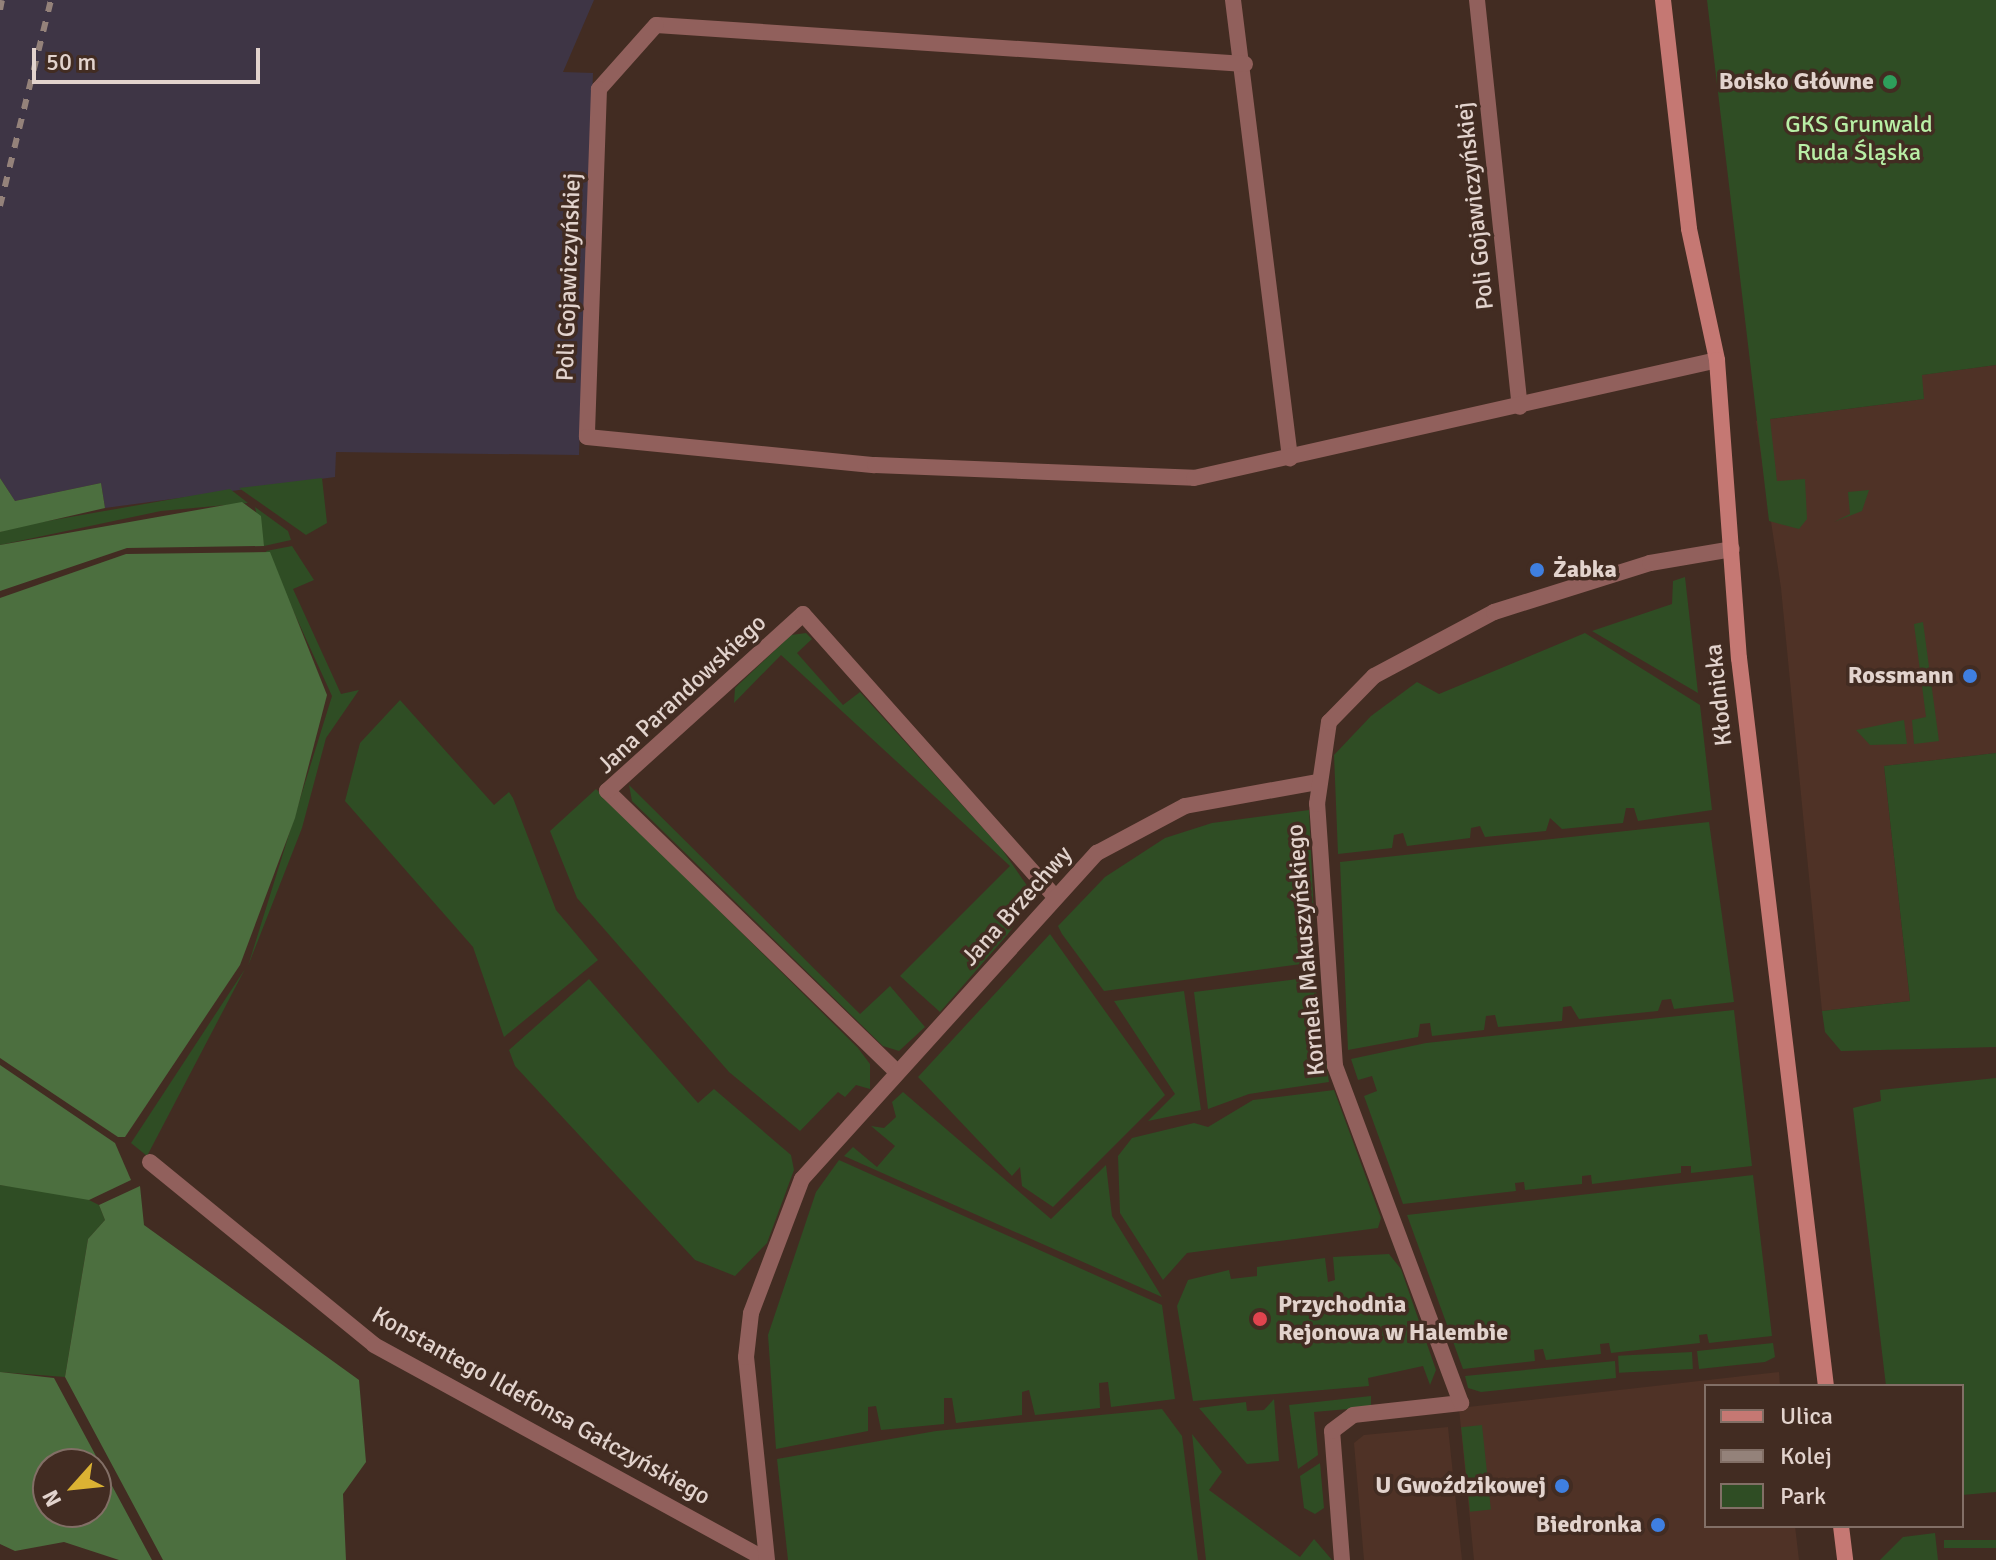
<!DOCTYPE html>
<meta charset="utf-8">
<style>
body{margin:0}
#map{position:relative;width:1996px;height:1560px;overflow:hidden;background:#422c22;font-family:Signika,sans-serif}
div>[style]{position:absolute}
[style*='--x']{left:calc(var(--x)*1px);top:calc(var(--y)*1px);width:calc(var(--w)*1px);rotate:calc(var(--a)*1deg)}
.built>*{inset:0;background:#4f3226}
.industrial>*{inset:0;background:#3e3545}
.green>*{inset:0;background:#2f4d24;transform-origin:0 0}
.forest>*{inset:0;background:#4c6f3f}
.street>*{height:16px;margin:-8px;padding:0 8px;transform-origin:8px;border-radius:8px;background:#91605c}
.secondary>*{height:16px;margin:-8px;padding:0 8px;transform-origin:8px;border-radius:8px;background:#c57873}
.rail>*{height:6px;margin-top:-3px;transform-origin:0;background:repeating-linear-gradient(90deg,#94827a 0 10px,transparent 0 20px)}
.dots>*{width:22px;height:22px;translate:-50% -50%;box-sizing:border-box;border:4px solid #422c22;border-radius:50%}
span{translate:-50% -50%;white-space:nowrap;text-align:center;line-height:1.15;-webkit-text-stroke:7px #422c22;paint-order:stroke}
.poi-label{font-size:24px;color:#e2d3cd;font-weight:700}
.right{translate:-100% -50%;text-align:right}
.left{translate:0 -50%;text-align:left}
.park-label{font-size:24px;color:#b8efa5}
.street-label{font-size:24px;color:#e2d3cd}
.legend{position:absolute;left:1704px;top:1384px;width:260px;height:144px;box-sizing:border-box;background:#422c22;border:2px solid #826f66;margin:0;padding:10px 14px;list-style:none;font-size:24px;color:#e2d3cd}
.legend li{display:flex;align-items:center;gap:16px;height:40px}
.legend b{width:40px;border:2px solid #826f66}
.north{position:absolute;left:32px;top:1448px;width:80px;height:80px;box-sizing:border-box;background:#422c22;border:2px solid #826f66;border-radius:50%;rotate:243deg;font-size:22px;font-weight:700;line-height:32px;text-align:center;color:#e2d3cd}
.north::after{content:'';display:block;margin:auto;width:28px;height:36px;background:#dbb233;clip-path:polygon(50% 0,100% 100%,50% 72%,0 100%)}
.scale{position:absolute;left:32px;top:48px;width:228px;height:36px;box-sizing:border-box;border:4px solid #e2d3cd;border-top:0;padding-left:10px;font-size:24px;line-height:28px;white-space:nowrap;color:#e2d3cd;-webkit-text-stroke:6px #422c22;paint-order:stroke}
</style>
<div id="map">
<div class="built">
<div style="clip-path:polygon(1996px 365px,1996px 753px,1884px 766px,1910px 1001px,1822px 1011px,1781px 588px,1756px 421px,1924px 399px,1921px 375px)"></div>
<div style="clip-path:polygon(1779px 1372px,1780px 1386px,1706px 1386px,1706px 1526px,1795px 1526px,1799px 1560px,1474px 1560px,1459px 1408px)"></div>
<div style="clip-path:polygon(1448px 1427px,1462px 1560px,1364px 1560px,1354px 1443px,1364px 1435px)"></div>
</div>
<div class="industrial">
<div style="clip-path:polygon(0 0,594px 0,563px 72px,593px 73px,579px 455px,336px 452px,335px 477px,105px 508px,101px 483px,15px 501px,0 478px)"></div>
</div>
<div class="green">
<div style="clip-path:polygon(1707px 0,1996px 0,1996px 365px,1922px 375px,1924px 399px,1770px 419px,1777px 481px,1805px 479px,1807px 519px,1799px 529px,1769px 521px)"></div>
<div style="clip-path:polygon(322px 478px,327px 523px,306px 535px,239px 488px)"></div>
<div style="clip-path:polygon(230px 489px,248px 503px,161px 511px,0 545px,0 532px,19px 526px)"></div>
<div style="clip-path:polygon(1869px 490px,1862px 511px,1834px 522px,1850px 514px,1848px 492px)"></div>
<div style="clip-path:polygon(255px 507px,288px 531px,291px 540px,264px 546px)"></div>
<div style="clip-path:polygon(292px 546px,314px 580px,293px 589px,341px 694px,359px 690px,326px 738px,302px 828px,248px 966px,332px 696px,266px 551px)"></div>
<div style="clip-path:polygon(1685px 577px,1698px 693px,1592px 631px,1672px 604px,1673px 581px)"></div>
<div style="clip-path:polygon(1923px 622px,1939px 741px,1914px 744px,1912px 720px,1926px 717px,1914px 624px)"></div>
<div style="clip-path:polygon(806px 633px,812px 639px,797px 653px,843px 705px,860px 692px,1001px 848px,1030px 890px,1031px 902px,1008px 934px,940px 1012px,900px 976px,1010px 866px,781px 655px,734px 703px,735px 688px,791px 635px)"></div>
<div style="clip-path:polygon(1585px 633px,1700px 705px,1712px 810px,1638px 821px,1634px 808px,1626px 808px,1623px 823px,1562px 829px,1550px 818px,1546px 831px,1485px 837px,1480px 826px,1471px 828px,1470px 838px,1407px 846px,1403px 833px,1394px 835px,1392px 848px,1338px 854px,1334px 755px,1371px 716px,1417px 682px,1439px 694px)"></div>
<div style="clip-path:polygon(400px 700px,494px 805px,509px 792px,513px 798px,556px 910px,598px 960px,504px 1037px,473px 947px,345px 801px,360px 743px)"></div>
<div style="clip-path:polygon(1904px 720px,1907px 744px,1870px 745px,1856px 730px)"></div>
<div style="clip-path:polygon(1996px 753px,1996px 1047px,1841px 1051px,1825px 1032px,1822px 1011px,1910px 1001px,1884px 766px)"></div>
<div style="clip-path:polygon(629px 785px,860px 1014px,890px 986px,925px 1027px,899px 1051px,883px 1046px,632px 801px)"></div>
<div style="clip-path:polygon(596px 789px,858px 1048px,870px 1064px,870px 1089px,856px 1085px,845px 1097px,838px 1092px,800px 1131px,729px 1072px,577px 898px,550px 831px)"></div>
<div style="clip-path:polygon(1309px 810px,1316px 962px,1104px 991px,1062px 934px,1058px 926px,1105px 877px,1165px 838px,1212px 823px)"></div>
<div style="clip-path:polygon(1709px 822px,1734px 1002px,1674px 1009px,1671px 999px,1662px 1000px,1658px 1011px,1579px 1019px,1571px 1006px,1563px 1007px,1562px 1021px,1498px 1027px,1495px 1015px,1486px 1016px,1484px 1030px,1432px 1036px,1430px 1023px,1420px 1024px,1418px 1037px,1348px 1050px,1340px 862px)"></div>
<div style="clip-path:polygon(1050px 934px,1165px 1095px,1053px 1207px,1022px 1186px,1020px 1167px,1012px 1176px,918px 1077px)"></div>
<div style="clip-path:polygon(245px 969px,147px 1156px,131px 1143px)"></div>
<div style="clip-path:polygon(1314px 977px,1329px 1082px,1249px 1094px,1208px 1109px,1194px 992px)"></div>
<div style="clip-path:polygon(589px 979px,698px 1103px,714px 1089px,791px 1155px,794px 1170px,767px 1243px,735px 1276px,695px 1260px,515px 1066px,509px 1050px)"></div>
<div style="clip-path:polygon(1184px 991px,1201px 1110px,1148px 1121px,1175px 1094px,1114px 1001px)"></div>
<div style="clip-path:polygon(1734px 1010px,1752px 1166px,1691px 1173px,1691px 1166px,1681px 1166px,1681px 1173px,1592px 1184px,1591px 1175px,1582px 1176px,1582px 1184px,1525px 1190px,1524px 1182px,1515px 1183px,1516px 1191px,1403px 1204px,1364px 1096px,1377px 1091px,1372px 1076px,1358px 1080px,1351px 1059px,1426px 1043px)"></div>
<div style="clip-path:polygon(1996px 1078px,1996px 1492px,1962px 1495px,1962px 1386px,1886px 1386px,1853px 1108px,1881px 1101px,1880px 1090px)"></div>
<div style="clip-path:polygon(1334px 1090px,1381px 1218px,1378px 1228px,1187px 1253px,1163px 1280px,1120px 1213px,1118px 1156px,1132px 1138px,1194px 1123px,1208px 1127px,1253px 1100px)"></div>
<div style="clip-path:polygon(903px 1092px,1051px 1219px,1106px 1165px,1112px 1216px,1162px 1297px,844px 1156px,853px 1147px,877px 1167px,895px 1146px,871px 1126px,884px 1128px,896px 1117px,892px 1102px)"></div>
<div style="clip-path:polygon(839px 1160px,1162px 1305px,1175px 1399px,1111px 1407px,1108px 1382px,1099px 1383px,1100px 1408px,1035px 1415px,1029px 1390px,1022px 1392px,1022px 1415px,956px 1423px,952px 1398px,944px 1398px,944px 1424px,881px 1430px,876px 1406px,868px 1407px,868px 1431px,776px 1449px,768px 1335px,816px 1192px)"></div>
<div style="clip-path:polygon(1753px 1175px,1772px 1336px,1709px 1343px,1707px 1334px,1699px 1335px,1700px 1343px,1611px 1353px,1609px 1343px,1600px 1344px,1601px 1354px,1546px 1360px,1543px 1349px,1534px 1350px,1535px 1361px,1463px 1369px,1407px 1215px)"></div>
<div style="clip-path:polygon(0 1185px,77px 1194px,99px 1205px,105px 1220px,88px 1239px,65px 1377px,0 1372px)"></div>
<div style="clip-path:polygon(1389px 1254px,1401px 1269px,1436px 1370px,1430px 1385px,1423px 1366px,1368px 1378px,1369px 1386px,1193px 1401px,1177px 1306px,1188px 1280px,1229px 1270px,1231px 1279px,1257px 1276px,1257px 1267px,1325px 1258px,1328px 1282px,1335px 1280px,1333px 1257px)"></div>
<div style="clip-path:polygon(1773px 1343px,1775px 1357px,1765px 1362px,1699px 1369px,1697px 1351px)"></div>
<div style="left:1692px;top:1352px;width:17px;height:74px;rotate:87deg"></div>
<div style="clip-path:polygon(1615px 1361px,1616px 1378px,1481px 1392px,1468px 1388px,1465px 1376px)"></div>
<div style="clip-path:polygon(1371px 1396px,1371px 1407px,1314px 1412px,1318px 1455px,1298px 1469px,1289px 1405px)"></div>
<div style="clip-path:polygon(1274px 1399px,1279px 1461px,1247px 1464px,1199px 1408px,1246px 1402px,1247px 1411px,1264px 1410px)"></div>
<div style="clip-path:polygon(1162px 1409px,1182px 1436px,1198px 1560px,788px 1560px,777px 1459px,936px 1431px)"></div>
<div style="left:1482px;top:1425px;width:85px;height:21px;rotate:84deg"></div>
<div style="clip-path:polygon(1192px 1434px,1222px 1472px,1209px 1490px,1300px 1557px,1314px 1539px,1332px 1560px,1206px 1560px)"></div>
<div style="clip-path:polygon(1320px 1463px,1324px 1508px,1315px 1514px,1304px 1508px,1300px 1476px)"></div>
<div style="clip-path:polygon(1935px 1533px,1938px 1560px,1880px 1560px,1903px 1537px)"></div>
<div style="left:1996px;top:1540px;width:8px;height:52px;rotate:90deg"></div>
</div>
<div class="forest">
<div style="clip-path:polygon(0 478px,15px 501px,101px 483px,105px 508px,0 532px)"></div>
<div style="clip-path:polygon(242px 502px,261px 516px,264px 546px,127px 548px,0 591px,0 545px)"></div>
<div style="clip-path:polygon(270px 552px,327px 695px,295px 818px,240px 965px,125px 1137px,118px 1137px,0 1058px,0 598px,126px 554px)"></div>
<div style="clip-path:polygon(0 1065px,115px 1143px,131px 1180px,89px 1200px,0 1185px)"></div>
<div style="clip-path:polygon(140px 1186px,144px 1225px,359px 1380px,366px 1462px,343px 1494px,346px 1560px,163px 1560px,65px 1377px,88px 1239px,105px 1220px,99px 1205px)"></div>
<div style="clip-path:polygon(evenodd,0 1372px,54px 1378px,152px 1560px,119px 1560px,64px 1542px,15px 1551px,0 1544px,0 1372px,48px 1464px,96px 1464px,96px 1512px,48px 1512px,48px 1464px)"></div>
</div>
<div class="street">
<div style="--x:1233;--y:0;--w:462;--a:82.9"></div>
<div style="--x:1477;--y:0;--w:409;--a:84"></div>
<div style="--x:1245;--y:64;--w:590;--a:-176.21"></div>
<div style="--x:656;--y:25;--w:86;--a:131.7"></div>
<div style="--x:599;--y:89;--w:348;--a:92"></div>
<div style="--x:587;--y:437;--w:289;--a:5.6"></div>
<div style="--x:875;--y:465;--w:319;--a:2.3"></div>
<div style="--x:1194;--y:478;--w:536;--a:-12.71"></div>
<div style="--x:897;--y:1072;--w:404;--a:-135.9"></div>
<div style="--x:607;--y:791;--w:264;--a:-42.1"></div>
<div style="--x:803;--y:614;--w:378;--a:48.3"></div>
<div style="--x:150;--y:1162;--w:289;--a:39.2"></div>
<div style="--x:374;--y:1345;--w:447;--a:28.7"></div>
<div style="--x:767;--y:1560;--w:204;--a:-95.9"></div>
<div style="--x:746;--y:1357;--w:44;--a:-83.5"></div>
<div style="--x:751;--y:1313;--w:143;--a:-69.2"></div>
<div style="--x:802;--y:1179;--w:440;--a:-47.9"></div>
<div style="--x:1097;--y:853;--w:100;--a:-28.1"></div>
<div style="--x:1185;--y:806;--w:134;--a:-10.3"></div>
<div style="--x:1342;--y:1560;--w:129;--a:-94.4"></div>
<div style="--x:1332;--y:1431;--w:26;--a:-37"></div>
<div style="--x:1353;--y:1415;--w:109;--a:-6.3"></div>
<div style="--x:1461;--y:1403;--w:360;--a:-110.5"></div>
<div style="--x:1335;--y:1066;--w:263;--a:-93.9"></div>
<div style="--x:1317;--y:804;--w:83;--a:-81.7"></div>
<div style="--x:1329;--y:722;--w:64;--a:-45.6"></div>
<div style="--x:1374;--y:676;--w:136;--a:-28.1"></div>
<div style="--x:1494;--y:612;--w:164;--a:-17.4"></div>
<div style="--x:1650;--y:563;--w:83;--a:-9.7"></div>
</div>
<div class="secondary">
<div style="--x:1663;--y:0;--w:230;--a:83.5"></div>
<div style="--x:1689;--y:229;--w:134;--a:77.9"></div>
<div style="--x:1717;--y:360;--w:299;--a:85.8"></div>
<div style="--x:1739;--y:658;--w:733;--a:83.19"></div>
<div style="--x:1841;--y:1526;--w:34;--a:83"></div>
</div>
<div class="rail">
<div style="--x:0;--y:10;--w:10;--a:-79"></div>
<div style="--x:0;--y:206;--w:212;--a:-76.1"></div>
</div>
<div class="dots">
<div style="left:1890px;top:82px;background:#2e9e5b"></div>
<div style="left:1537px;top:570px;background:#3f7fe0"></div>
<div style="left:1970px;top:676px;background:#3f7fe0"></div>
<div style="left:1260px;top:1319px;background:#e0444e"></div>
<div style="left:1562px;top:1486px;background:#3f7fe0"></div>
<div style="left:1658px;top:1525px;background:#3f7fe0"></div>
</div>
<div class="poi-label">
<span class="right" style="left:1874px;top:82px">Boisko Główne</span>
<span class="left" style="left:1553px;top:570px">Żabka</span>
<span class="right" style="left:1954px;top:676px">Rossmann</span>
<span class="left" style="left:1278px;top:1319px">Przychodnia<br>Rejonowa w Halembie</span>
<span class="right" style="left:1546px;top:1486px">U Gwoździkowej</span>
<span class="right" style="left:1642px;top:1525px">Biedronka</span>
</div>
<div class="park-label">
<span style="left:1859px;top:139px">GKS Grunwald<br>Ruda Śląska</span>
</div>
<div class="street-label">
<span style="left:1475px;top:206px;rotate:-96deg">Poli Gojawiczyńskiej</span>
<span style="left:569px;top:277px;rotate:-88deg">Poli Gojawiczyńskiej</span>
<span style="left:682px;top:694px;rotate:-43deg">Jana Parandowskiego</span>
<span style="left:1719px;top:695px;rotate:-96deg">Kłodnicka</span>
<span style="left:1017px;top:906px;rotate:-48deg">Jana Brzechwy</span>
<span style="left:1306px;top:950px;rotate:-95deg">Kornela Makuszyńskiego</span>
<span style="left:541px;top:1406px;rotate:29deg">Konstantego Ildefonsa Gałczyńskiego</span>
</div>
<ul class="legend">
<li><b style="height:10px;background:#c57873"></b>Ulica</li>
<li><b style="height:10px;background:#94827a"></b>Kolej</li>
<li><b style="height:22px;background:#2f4d24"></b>Park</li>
</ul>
<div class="north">N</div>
<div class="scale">50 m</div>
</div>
